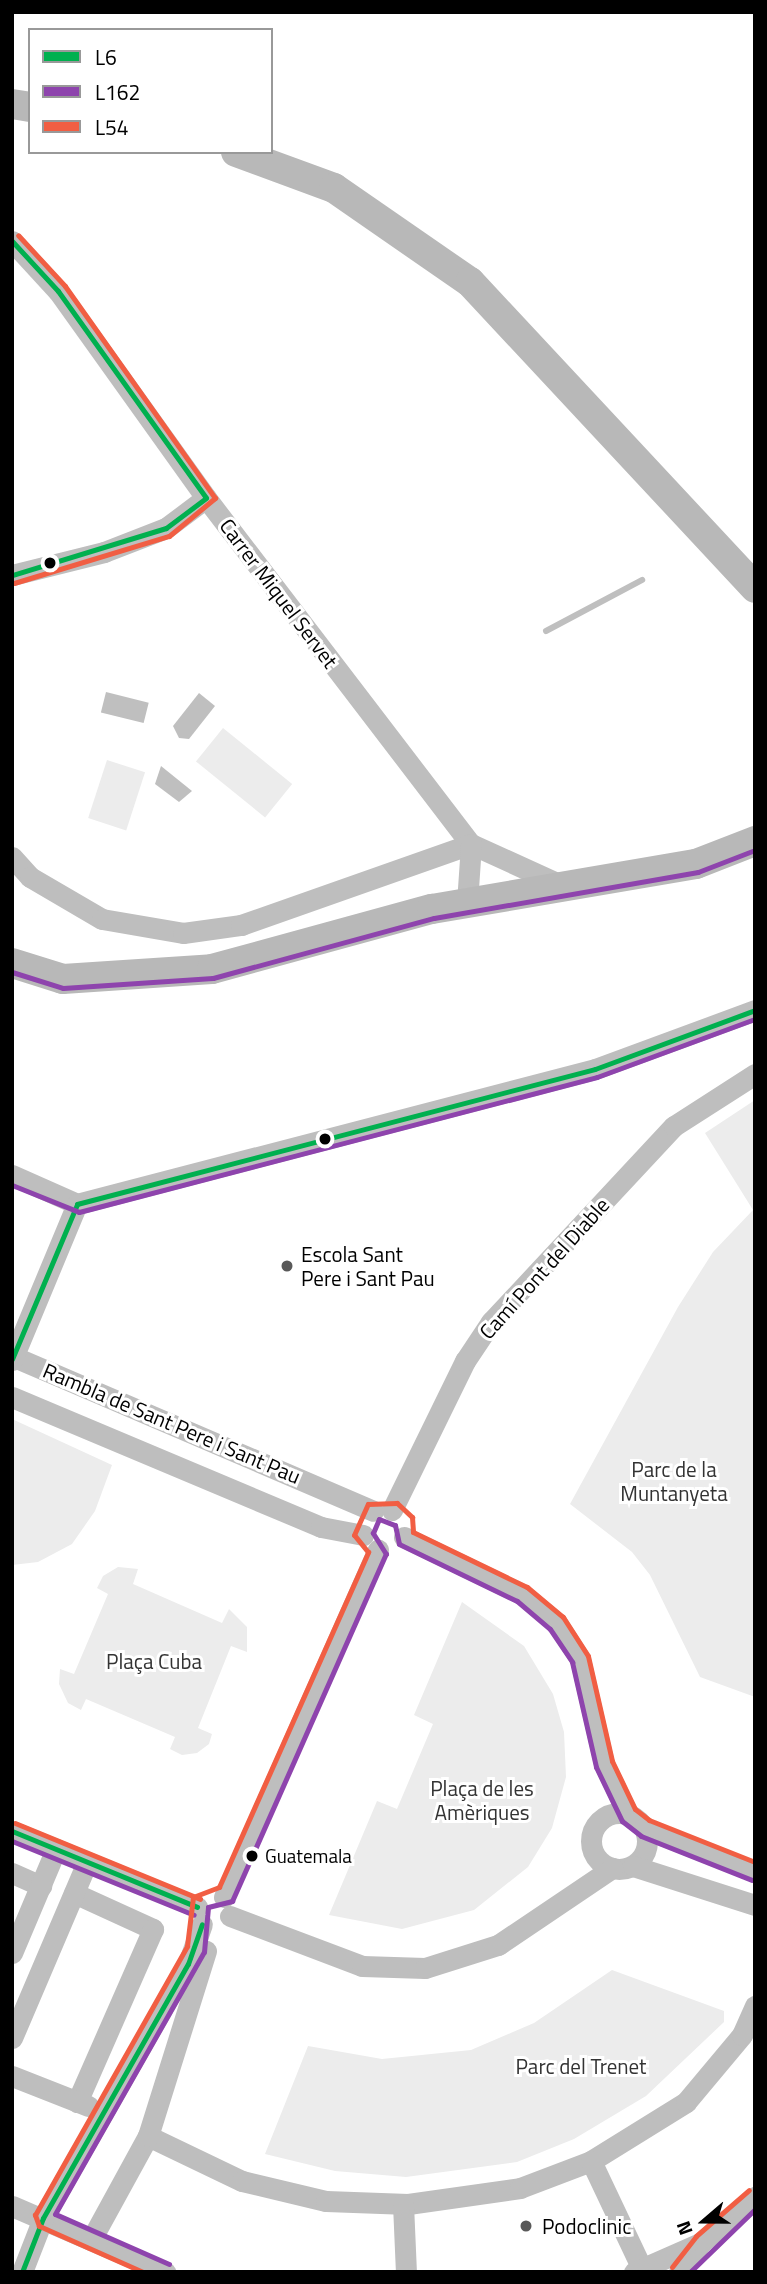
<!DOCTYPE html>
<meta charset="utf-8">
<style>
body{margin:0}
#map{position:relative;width:767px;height:2284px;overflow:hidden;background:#fff;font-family:"Titillium Web",sans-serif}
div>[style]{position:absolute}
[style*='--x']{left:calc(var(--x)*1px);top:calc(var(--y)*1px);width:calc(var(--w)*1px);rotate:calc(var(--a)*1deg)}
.green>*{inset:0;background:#ececec;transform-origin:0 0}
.water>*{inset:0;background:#bfbfbf;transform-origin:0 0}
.stream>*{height:6px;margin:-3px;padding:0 3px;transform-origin:3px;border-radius:3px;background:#bfbfbf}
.street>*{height:21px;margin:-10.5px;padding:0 10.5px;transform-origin:10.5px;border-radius:10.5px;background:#bebebe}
.street>.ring{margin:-10.5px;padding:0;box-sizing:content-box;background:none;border:21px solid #bebebe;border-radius:50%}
.secondary>*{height:30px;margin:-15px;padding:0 15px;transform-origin:15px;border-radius:15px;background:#b8b8b8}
.bus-1>*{height:5px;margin:-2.5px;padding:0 2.5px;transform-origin:2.5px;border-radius:2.5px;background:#00b04f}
.bus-2>*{height:5px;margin:-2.5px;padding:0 2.5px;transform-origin:2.5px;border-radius:2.5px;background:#8e44ad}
.bus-3>*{height:5px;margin:-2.5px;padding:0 2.5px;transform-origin:2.5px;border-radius:2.5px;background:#f15e43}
.dots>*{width:19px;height:19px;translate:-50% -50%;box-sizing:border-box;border:4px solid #fff;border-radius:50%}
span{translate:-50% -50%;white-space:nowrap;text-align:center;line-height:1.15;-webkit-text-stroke:6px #fff;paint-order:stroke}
.bus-label{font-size:19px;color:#000}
.left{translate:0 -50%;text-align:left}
.street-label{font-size:21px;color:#000}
.poi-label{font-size:21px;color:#000}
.park-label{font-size:21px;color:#333}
.frame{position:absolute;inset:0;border:14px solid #000;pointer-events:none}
.legend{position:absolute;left:28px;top:28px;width:245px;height:126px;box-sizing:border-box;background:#fff;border:2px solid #999;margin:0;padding:9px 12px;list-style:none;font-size:21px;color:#000}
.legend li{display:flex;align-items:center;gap:14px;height:35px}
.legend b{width:35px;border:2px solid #999}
.north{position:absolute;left:669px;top:2186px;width:70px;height:70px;-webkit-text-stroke:5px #fff;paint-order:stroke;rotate:250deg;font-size:19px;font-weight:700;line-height:28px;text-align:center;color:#000}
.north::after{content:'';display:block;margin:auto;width:24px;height:32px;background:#000;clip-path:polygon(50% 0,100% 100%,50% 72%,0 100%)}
</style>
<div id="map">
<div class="green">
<div style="left:223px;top:728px;width:89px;height:43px;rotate:39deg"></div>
<div style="left:107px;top:760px;width:40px;height:61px;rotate:18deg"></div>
<div style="clip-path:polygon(755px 1100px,755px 1697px,700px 1677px,650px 1575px,632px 1552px,570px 1504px,678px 1307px,713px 1252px,753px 1210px,705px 1133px)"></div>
<div style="clip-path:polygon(12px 1419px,112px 1465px,95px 1511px,72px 1544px,38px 1562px,12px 1565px)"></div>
<div style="clip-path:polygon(118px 1567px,138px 1569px,133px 1584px,222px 1623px,229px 1609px,247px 1627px,247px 1652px,231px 1646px,198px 1728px,212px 1734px,209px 1744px,197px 1753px,182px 1755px,170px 1749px,175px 1737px,86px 1699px,81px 1710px,68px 1703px,59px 1684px,60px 1669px,74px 1674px,108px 1594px,97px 1588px,103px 1576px)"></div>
<div style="clip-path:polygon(462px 1602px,524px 1646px,553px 1694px,564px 1732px,566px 1777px,552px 1828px,528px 1867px,474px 1910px,402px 1929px,329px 1915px,377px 1801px,397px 1809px,433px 1724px,414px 1715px)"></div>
<div style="clip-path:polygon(612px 1970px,724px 2011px,724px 2022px,646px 2096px,574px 2139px,517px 2162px,406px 2177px,335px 2171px,265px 2154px,308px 2046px,382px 2059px,471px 2050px,534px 2023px)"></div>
</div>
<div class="water">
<div style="left:106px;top:692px;width:44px;height:21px;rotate:14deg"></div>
<div style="clip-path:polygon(199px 693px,215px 706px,189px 739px,179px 738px,173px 726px)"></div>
<div style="clip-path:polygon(161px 766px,192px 791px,179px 802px,155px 784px)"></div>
</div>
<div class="stream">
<div style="--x:546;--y:631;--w:109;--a:-28"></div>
</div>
<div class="street">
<div style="--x:12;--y:241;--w:68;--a:47.4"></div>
<div style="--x:58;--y:291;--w:254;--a:54.4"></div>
<div style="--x:206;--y:498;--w:436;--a:52.6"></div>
<div style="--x:471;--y:844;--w:101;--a:24.5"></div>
<div style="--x:12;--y:575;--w:95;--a:-14"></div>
<div style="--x:104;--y:552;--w:66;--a:-21.2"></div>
<div style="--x:166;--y:528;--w:50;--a:-36.9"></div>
<div style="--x:12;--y:857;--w:27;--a:48"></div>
<div style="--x:30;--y:877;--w:83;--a:30.3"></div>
<div style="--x:102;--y:919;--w:82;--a:9.8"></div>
<div style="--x:183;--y:933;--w:59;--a:-7.9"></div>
<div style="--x:241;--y:925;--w:244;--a:-19.4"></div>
<div style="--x:467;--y:903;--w:59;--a:-86.1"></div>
<div style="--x:12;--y:1175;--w:71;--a:24"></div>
<div style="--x:77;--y:1204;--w:535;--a:-14.61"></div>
<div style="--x:595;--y:1069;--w:171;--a:-20.2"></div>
<div style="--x:12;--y:1356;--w:393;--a:23.2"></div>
<div style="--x:12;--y:1360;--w:169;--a:-67.4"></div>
<div style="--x:12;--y:1397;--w:335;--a:22.8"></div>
<div style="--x:321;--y:1527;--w:43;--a:10.8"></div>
<div style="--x:392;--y:1510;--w:166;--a:-63.9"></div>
<div style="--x:465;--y:1361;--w:47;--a:-56.3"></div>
<div style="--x:491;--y:1322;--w:268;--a:-47"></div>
<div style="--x:674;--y:1126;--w:96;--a:-32.7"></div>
<div style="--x:404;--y:1537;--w:131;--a:25.8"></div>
<div style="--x:522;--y:1594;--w:45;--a:39.6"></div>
<div style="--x:557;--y:1623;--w:43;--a:57.4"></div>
<div style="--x:580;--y:1659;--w:108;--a:77.1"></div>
<div style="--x:604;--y:1764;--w:55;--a:64.4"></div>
<div class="ring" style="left:591px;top:1813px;width:35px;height:35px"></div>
<div style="--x:644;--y:1828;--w:119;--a:21.6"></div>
<div style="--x:12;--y:1831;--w:200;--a:22.3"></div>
<div style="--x:633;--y:1866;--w:128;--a:17.7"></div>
<div style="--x:12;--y:1873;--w:32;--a:24"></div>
<div style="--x:74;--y:1893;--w:87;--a:24.5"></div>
<div style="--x:153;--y:1929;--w:189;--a:113.7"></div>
<div style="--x:224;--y:1897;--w:380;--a:-66.1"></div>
<div style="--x:230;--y:1916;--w:141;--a:20.7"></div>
<div style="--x:362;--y:1966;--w:63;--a:1.8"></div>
<div style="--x:425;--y:1968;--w:77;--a:-17.5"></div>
<div style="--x:498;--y:1945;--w:138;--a:-34"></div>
<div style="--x:12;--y:1953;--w:113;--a:-67.1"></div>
<div style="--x:12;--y:2038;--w:191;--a:-66.9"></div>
<div style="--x:12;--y:2076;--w:82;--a:21.5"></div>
<div style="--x:148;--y:2136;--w:104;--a:25.6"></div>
<div style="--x:242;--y:2181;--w:86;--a:13.4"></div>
<div style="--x:326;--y:2201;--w:82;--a:2.1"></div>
<div style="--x:408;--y:2204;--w:113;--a:-8.1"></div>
<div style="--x:520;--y:2188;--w:76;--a:-20.8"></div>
<div style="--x:591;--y:2161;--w:112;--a:-31.8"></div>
<div style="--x:686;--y:2102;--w:87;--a:-50.1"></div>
<div style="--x:742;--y:2035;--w:32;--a:-66"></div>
<div style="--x:591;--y:2161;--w:119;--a:64.7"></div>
<div style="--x:403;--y:2204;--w:68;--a:87.5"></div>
<div style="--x:12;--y:2206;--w:167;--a:23.3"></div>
<div style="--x:91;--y:2240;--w:119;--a:-61.3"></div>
<div style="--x:148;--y:2136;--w:194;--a:-72.6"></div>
<div style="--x:22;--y:2272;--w:58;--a:-68.7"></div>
<div style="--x:43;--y:2218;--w:292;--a:-60.3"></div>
<div style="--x:188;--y:1964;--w:42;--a:-70.7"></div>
<div style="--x:634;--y:2272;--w:72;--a:-23.7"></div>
<div style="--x:679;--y:2272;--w:38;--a:-53"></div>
<div style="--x:702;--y:2242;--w:70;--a:-40.3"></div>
</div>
<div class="secondary">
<div style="--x:12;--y:104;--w:18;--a:9"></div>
<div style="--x:236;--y:152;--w:104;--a:20.2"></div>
<div style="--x:334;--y:188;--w:165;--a:34.7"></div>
<div style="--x:470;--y:282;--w:418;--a:47"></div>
<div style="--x:12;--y:963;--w:53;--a:17.4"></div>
<div style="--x:63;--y:979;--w:149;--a:-3.8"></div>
<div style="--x:212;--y:969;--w:228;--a:-15.3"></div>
<div style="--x:432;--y:909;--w:268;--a:-9.7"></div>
<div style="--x:696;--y:864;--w:63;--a:-21.3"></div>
</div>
<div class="bus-1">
<div style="--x:12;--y:241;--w:68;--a:47.4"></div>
<div style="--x:58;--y:291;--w:254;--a:54.4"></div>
<div style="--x:206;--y:498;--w:50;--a:143.1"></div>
<div style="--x:166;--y:528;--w:161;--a:163"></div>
<div style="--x:77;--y:1204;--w:535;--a:-14.61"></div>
<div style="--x:595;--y:1069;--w:171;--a:-20.2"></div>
<div style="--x:12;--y:1359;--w:168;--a:-67.2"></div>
<div style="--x:12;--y:1831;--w:200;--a:22.3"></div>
<div style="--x:22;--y:2272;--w:58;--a:-68.7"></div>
<div style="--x:43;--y:2218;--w:292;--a:-60.3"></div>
<div style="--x:188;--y:1964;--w:42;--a:-70.7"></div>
</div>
<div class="bus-2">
<div style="--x:12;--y:972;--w:53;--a:17.4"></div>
<div style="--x:63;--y:988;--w:150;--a:-3.8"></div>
<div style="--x:213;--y:978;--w:229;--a:-15.2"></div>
<div style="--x:434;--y:918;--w:268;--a:-9.9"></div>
<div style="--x:698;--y:872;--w:61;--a:-21.1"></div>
<div style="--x:12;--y:1185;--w:72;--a:21.9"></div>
<div style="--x:79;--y:1212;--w:535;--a:-14.61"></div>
<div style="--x:597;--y:1077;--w:168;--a:-20.2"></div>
<div style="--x:12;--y:1841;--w:196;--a:22.1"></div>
<div style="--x:169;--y:2264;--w:124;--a:-156.3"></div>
<div style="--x:55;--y:2214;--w:301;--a:-60.4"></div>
<div style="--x:204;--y:1952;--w:45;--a:-84.9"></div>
<div style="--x:208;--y:1907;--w:25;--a:-14"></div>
<div style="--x:232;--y:1901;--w:380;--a:-66.1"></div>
<div style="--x:386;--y:1554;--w:25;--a:-122"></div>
<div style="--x:373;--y:1533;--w:15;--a:-67"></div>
<div style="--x:379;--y:1519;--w:17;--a:21"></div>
<div style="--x:395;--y:1525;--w:19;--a:78"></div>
<div style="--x:399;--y:1544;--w:131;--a:25.8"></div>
<div style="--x:517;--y:1601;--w:43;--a:40.3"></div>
<div style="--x:550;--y:1629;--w:40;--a:56"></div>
<div style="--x:572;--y:1662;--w:108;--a:77.1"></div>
<div style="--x:596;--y:1767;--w:60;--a:64.3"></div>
<div style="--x:622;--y:1821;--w:24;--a:38"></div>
<div style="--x:641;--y:1836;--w:119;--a:21.6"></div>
<div style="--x:690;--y:2272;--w:91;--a:-44.1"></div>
</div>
<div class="bus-3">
<div style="--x:14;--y:583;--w:162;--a:-16.9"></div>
<div style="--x:169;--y:536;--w:60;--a:-39.6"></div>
<div style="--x:215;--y:498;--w:260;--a:-125.3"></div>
<div style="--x:65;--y:286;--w:69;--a:-132.7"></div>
<div style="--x:15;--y:1823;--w:200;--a:22.3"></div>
<div style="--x:672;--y:2267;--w:39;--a:-52"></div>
<div style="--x:696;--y:2236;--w:70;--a:-41"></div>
<div style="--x:143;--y:2272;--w:114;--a:-156.1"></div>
<div style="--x:39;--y:2226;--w:12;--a:-110"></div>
<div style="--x:35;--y:2215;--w:309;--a:-60.5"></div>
<div style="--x:187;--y:1946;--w:49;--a:-83"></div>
<div style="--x:193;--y:1897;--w:28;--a:-21"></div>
<div style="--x:219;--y:1887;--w:367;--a:-66"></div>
<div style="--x:368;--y:1552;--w:22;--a:-129"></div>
<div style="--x:354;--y:1535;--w:34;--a:-66"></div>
<div style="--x:368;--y:1504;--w:29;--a:-2"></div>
<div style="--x:397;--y:1503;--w:21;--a:43"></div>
<div style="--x:412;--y:1517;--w:15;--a:86"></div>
<div style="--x:413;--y:1532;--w:127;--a:25.8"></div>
<div style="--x:527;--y:1587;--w:47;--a:39.8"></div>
<div style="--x:563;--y:1617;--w:46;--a:57.3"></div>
<div style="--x:588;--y:1656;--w:108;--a:77.1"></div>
<div style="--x:612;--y:1761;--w:53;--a:64.4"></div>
<div style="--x:635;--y:1809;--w:18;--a:38"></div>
<div style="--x:649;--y:1820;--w:114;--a:21.6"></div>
</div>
<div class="dots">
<div style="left:50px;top:563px;background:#000"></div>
<div style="left:325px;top:1139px;background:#000"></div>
<div style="left:287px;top:1266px;background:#595959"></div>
<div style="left:252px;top:1856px;background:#000"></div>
<div style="left:526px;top:2226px;background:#595959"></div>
</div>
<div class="bus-label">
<span class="left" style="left:265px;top:1856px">Guatemala</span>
</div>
<div class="street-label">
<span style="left:279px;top:593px;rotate:53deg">Carrer Miquel Servet</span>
<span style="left:544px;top:1268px;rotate:-48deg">Camí Pont del Diable</span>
<span style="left:172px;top:1423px;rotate:23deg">Rambla de Sant Pere i Sant Pau</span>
</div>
<div class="poi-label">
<span class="left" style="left:301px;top:1266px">Escola Sant<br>Pere i Sant Pau</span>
<span class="left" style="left:542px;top:2226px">Podoclinic</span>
</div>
<div class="park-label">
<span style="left:674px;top:1481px">Parc de la<br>Muntanyeta</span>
<span style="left:154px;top:1661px">Plaça Cuba</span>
<span style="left:482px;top:1800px">Plaça de les<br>Amèriques</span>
<span style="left:581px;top:2066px">Parc del Trenet</span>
</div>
<div class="frame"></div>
<ul class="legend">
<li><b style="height:9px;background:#00b04f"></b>L6</li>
<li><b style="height:9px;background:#8e44ad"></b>L162</li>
<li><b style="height:9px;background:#f15e43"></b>L54</li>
</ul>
<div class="north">N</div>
</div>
